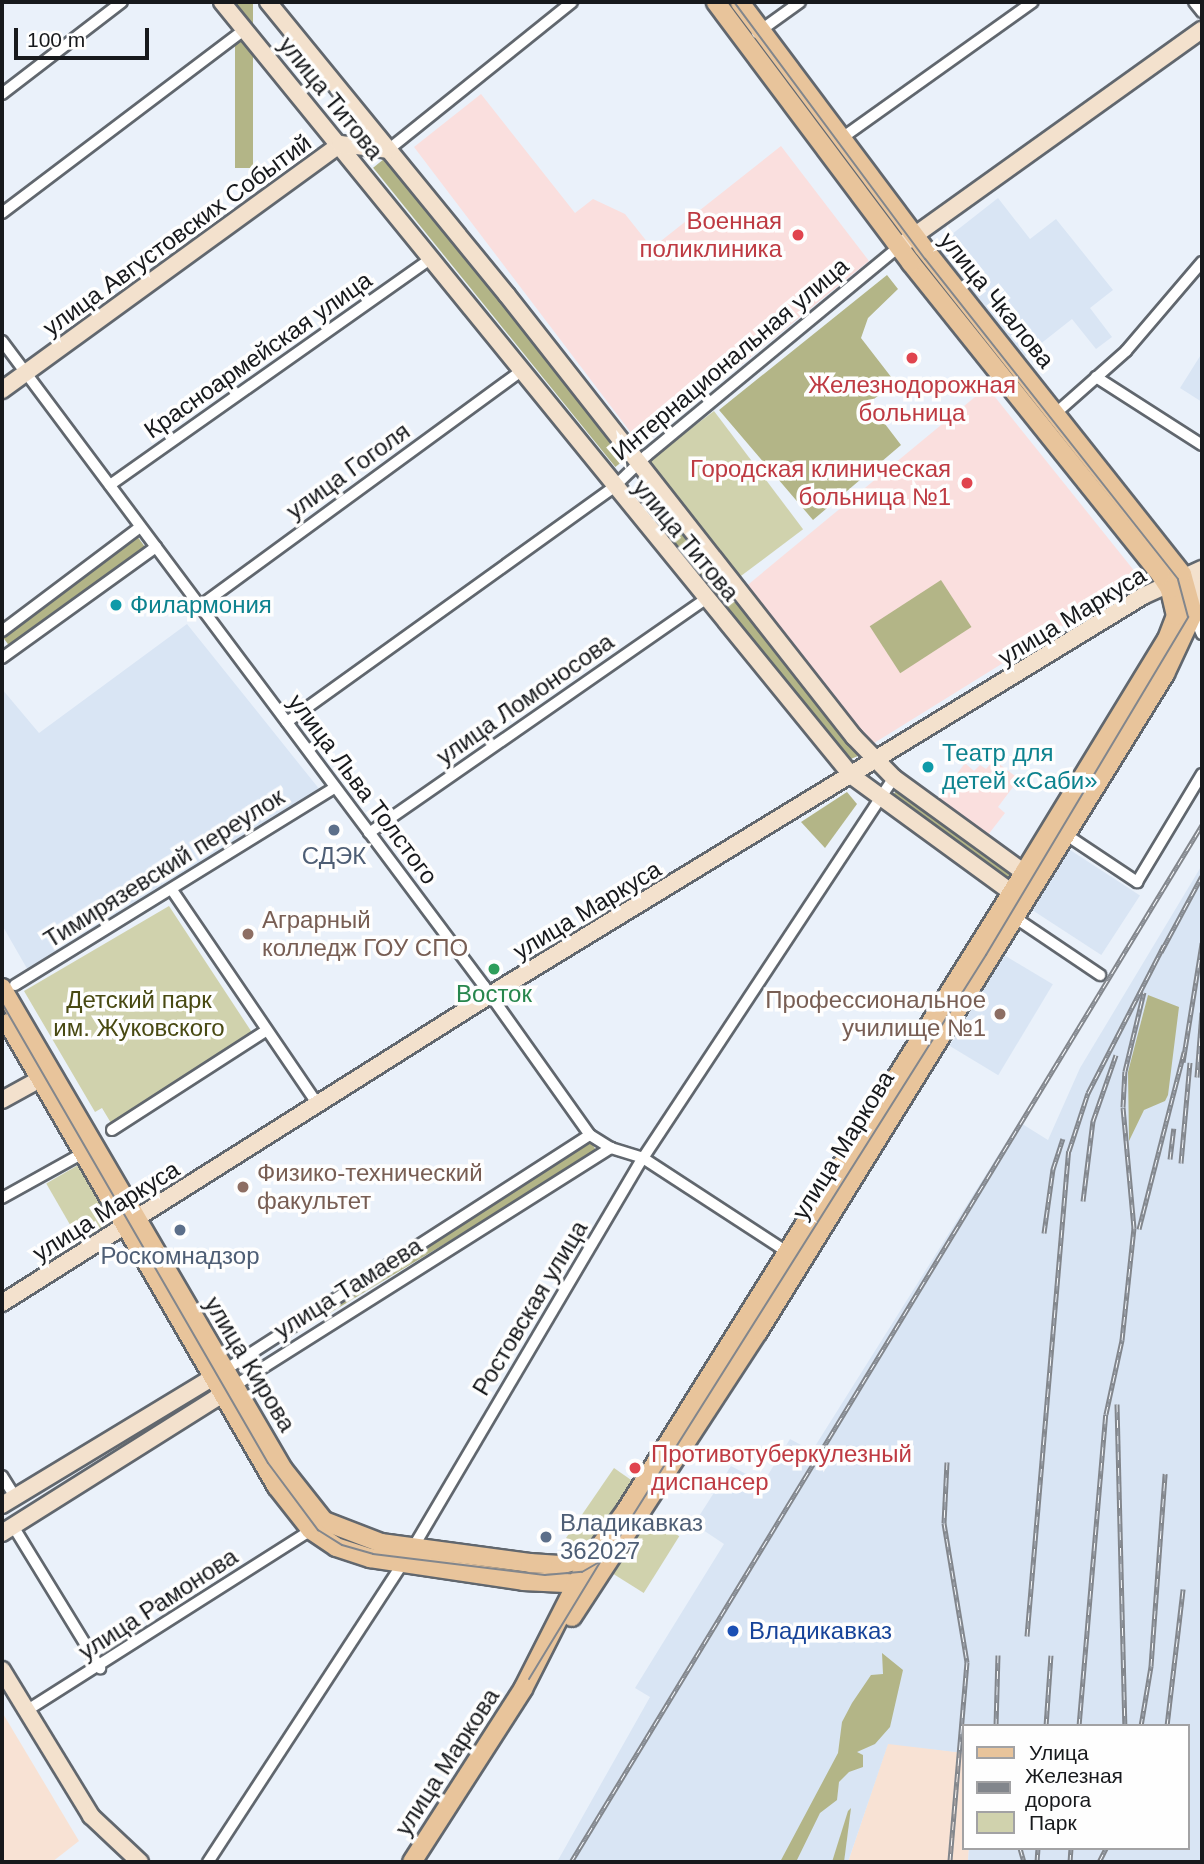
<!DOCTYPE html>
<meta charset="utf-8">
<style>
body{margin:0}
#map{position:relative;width:1204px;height:1864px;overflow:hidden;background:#eaf1fa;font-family:Arial,sans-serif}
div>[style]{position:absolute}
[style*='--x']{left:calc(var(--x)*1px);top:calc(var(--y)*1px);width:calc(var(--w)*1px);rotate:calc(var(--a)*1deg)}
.commercial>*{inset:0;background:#f8e2d4}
.built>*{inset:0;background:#d9e5f4;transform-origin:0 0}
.medical>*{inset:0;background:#fadfde}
.green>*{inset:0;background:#d0d2ad;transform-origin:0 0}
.forest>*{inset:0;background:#b3b587;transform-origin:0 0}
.roads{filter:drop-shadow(2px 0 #61676e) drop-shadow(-2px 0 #61676e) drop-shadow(0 2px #61676e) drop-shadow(0 -2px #61676e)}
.street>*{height:10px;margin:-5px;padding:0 5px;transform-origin:5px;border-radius:5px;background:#fff}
.secondary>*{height:16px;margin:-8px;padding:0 8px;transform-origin:8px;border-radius:8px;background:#f3e1cd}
.primary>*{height:18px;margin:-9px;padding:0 9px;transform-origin:9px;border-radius:9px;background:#e8c49b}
.tram>*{height:2px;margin:-1px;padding:0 1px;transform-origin:1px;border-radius:1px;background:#82868c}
.rail>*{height:5px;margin-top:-2.5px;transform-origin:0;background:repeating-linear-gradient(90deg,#fefefe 0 8px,#82868c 0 16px);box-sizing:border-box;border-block:2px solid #82868c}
.dots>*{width:19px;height:19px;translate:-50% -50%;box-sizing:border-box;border:4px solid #fefefe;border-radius:50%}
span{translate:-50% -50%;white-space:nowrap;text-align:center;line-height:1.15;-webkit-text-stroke:7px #fefefe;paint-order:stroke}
.street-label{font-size:24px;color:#17191c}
.health-label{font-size:24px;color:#be3a42}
.right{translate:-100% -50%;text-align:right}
.left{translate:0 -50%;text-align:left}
.culture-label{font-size:24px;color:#0d838f}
.service-label{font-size:24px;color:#4e5e75}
.education-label{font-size:24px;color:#785e54}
.leisure-label{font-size:24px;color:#27864d}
.park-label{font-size:24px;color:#484912}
.transit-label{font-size:24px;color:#164399}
.frame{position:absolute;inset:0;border:4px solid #17191c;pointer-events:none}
.legend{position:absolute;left:962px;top:1724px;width:228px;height:126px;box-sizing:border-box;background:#fefefe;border:2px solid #a2a2a4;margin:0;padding:9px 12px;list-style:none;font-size:21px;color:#17191c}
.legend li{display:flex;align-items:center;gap:14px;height:35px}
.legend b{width:35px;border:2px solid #a2a2a4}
.scale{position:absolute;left:14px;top:28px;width:135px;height:32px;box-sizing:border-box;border:4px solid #17191c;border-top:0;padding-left:9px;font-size:21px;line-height:24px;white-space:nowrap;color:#17191c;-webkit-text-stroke:5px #fefefe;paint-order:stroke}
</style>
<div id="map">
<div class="commercial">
<div style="clip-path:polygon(2px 1712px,79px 1841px,52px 1862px,2px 1862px)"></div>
<div style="clip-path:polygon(888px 1743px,964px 1753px,964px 1848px,969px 1848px,968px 1862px,848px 1862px)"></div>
</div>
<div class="built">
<div style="clip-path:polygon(998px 198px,1030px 239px,1056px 219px,1113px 290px,1090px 308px,1112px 337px,1096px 349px,1072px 319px,1020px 360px,933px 249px)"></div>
<div style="clip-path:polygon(1202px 353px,1202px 402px,1180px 388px)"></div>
<div style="clip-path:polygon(187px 624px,320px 790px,29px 972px,2px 925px,2px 689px,39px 733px)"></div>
<div style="left:1067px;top:848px;width:87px;height:71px;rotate:33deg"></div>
<div style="clip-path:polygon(1202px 865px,1202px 1862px,968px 1862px,969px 1848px,1188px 1848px,1188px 1726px,964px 1726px,964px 1753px,888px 1744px,848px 1862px,557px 1862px,650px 1697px,635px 1688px,724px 1544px,694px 1524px,731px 1466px,763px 1483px,790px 1439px,812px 1451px,1019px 1122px,1048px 1140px,1080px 1068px)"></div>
<div style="left:1004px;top:955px;width:57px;height:106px;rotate:31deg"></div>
</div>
<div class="medical">
<div style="clip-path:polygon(481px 94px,575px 213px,593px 199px,625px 214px,652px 248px,781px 146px,869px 261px,641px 446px,414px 147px)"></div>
<div style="clip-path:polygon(987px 387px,1140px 578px,871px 745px,744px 588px)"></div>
<div style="clip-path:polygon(994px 760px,1019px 779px,998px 807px,1005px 813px,984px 840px,935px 803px,965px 763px,974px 771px,980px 765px,986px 769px)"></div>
</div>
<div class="green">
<div style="left:714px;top:411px;width:148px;height:85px;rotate:53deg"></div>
<div style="clip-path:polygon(169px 906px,253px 1034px,111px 1123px,102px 1108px,95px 1112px,24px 991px)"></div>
<div style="left:80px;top:1164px;width:69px;height:39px;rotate:60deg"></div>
<div style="clip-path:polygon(614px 1468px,634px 1482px,601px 1533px,576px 1546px,566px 1538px)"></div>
<div style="left:647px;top:1516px;width:38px;height:67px;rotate:32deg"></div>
</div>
<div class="forest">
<div style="left:235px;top:2px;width:18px;height:166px"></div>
<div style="left:384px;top:159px;width:385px;height:14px;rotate:51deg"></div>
<div style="clip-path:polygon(887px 275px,898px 289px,868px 318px,861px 338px,895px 382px,869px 403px,901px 445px,813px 520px,719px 410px)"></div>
<div style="clip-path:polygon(642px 485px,845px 738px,858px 756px,846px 761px,631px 494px)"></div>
<div style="left:137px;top:536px;width:14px;height:168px;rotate:54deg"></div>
<div style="left:941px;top:580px;width:56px;height:85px;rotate:57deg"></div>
<div style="left:898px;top:788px;width:146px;height:16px;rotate:36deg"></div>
<div style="clip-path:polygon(847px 792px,857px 804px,825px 848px,801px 822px)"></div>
<div style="clip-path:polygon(1148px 995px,1179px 1007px,1168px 1095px,1165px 1101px,1144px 1110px,1129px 1141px,1128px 1072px)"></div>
<div style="left:591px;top:1142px;width:12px;height:409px;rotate:59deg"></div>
<div style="left:207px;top:1385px;width:12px;height:241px;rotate:55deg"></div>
<div style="clip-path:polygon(882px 1653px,903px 1670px,890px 1727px,875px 1744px,857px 1752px,863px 1755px,863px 1767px,849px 1772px,839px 1782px,837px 1800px,820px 1813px,796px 1862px,780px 1862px,838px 1753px,842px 1722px,852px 1703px,871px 1675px,883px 1674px)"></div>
<div style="clip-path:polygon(851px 1808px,844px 1862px,832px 1862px,848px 1811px)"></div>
</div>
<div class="roads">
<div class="street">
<div style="--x:1194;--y:2;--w:13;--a:51"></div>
<div style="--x:757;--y:33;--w:53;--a:-35.8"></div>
<div style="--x:2;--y:94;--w:151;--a:-37.5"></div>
<div style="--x:842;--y:138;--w:234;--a:-35.5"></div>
<div style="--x:388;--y:150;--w:236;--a:-38.8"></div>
<div style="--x:2;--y:213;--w:305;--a:-37.1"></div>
<div style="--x:2;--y:341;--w:805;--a:53.23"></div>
<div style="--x:484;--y:986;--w:183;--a:54.6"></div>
<div style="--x:590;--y:1135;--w:25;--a:32"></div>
<div style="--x:611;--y:1148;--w:34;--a:17"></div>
<div style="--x:643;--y:1158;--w:176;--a:33.1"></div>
<div style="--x:1096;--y:377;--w:126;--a:32.7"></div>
<div style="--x:1056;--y:413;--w:94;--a:-41.5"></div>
<div style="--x:1126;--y:351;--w:117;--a:-49.5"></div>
<div style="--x:110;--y:485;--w:392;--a:-35.2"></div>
<div style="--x:200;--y:606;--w:398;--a:-36.2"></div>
<div style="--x:1193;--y:614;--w:22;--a:66"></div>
<div style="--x:2;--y:631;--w:173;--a:-37"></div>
<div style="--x:2;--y:658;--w:190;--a:-35.8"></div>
<div style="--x:287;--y:722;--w:403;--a:-35.7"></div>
<div style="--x:614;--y:487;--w:45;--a:-44.1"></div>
<div style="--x:646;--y:456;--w:328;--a:-39.6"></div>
<div style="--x:369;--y:833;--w:410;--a:-34.8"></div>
<div style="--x:1065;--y:834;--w:87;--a:33.7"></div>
<div style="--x:1137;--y:882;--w:126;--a:-59"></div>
<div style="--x:172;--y:890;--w:260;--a:55.8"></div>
<div style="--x:1014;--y:917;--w:104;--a:34"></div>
<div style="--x:15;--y:985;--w:376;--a:-31.7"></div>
<div style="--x:112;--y:1130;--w:184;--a:-32.8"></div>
<div style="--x:2;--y:1198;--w:93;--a:-29.1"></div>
<div style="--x:225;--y:1370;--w:434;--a:-32.8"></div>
<div style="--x:234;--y:1386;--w:446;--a:-32.3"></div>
<div style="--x:2;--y:1476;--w:25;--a:58"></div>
<div style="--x:13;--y:1526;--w:167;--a:58.5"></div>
<div style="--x:26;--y:1711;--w:338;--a:-32.4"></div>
<div style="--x:208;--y:1862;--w:383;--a:-56.9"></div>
<div style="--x:417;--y:1541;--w:445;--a:-59.5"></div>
<div style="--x:643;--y:1158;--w:455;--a:-56.6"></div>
</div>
<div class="secondary">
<div style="--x:222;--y:2;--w:998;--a:50.86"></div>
<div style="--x:852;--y:776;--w:210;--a:36.1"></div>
<div style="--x:268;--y:2;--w:378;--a:50.8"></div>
<div style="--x:507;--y:295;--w:562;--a:51.87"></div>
<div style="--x:854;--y:737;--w:57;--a:45.7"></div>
<div style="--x:894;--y:778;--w:172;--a:36"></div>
<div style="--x:904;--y:243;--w:366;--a:-35.6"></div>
<div style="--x:2;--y:390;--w:418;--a:-36"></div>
<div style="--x:340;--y:144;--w:48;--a:7.1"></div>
<div style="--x:1193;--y:614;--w:37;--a:-76"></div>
<div style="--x:2;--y:1100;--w:56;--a:-28.9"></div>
<div style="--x:2;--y:1303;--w:590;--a:-32.26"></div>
<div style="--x:501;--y:988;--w:752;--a:-31.41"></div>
<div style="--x:1143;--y:596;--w:65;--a:-24.6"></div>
<div style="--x:2;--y:1505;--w:258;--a:-31.2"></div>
<div style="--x:2;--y:1533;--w:274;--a:-32.2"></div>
<div style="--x:2;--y:1670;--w:171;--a:58.6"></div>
<div style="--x:91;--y:1816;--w:67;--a:43.2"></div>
</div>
<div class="primary">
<div style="--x:2;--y:988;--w:557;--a:59.71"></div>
<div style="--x:283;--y:1469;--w:66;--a:51.7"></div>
<div style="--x:324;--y:1521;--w:61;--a:21.1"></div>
<div style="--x:381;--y:1543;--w:150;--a:7.6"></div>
<div style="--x:530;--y:1563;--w:30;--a:4"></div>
<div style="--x:560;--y:1565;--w:33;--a:-16"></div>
<div style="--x:8;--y:1023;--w:536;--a:59.9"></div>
<div style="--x:277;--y:1487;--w:55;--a:51.7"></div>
<div style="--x:311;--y:1530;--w:30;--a:34"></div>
<div style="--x:336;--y:1547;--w:36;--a:18"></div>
<div style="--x:370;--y:1558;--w:155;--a:8.5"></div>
<div style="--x:523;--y:1581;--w:63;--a:2.7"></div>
<div style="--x:572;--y:1617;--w:340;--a:-56.9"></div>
<div style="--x:758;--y:1332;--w:774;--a:-58.26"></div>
<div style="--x:1165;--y:674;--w:66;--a:-65"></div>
<div style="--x:1193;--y:614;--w:41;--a:-105.4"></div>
<div style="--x:1182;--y:574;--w:417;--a:-128.4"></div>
<div style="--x:923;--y:247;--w:306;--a:-126.8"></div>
<div style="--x:412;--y:1862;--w:206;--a:-57.3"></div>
<div style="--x:523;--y:1689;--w:139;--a:-63.1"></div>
<div style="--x:586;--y:1565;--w:66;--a:-53.7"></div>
<div style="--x:625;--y:1512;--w:753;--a:-58.02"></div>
<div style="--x:1024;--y:873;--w:274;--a:-58.6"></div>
<div style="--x:1167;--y:639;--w:25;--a:-69"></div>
<div style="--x:1176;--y:616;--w:28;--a:-103"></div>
<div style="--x:1170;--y:589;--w:17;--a:-123"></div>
<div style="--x:1161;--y:575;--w:400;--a:-128.7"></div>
<div style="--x:911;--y:263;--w:326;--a:-126.8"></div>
</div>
</div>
<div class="tram">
<div style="--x:2;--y:1003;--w:531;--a:59.96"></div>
<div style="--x:268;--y:1463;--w:84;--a:53.3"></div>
<div style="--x:318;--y:1530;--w:28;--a:32"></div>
<div style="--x:342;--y:1545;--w:32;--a:16"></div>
<div style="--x:373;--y:1554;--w:173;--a:7"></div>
<div style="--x:545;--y:1575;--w:37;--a:-5"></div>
<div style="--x:582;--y:1572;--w:28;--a:-30"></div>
<div style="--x:606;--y:1558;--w:713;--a:-57.78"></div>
<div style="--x:986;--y:955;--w:394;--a:-59.1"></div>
<div style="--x:1188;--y:617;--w:39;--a:-105"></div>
<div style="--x:1178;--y:579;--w:408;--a:-128.3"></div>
<div style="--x:925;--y:259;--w:320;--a:-126.6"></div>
<div style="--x:529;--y:1679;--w:137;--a:-58.7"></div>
</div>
<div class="rail">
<div style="--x:1161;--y:952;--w:86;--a:-61.7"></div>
<div style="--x:1183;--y:1062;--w:121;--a:-80.9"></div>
<div style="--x:1197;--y:1077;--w:65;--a:-85.6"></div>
<div style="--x:1170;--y:1159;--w:31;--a:-83"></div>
<div style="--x:1181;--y:1163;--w:101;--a:-84.9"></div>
<div style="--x:1083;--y:1201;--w:81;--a:-82.9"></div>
<div style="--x:1093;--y:1121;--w:70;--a:-70.8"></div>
<div style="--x:1139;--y:1229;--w:183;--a:-75.7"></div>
<div style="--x:1044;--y:1233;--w:65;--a:-82"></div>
<div style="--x:1053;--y:1169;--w:32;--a:-72"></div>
<div style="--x:1117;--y:1404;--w:322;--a:88.6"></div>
<div style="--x:947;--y:1462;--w:61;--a:92.8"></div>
<div style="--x:944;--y:1523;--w:141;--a:80.6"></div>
<div style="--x:967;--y:1662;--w:201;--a:94.9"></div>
<div style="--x:1027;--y:1636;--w:487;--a:-85.1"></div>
<div style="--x:1069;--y:1151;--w:61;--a:-71.9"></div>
<div style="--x:1088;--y:1093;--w:166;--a:-62.8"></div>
<div style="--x:996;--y:1726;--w:71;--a:-88.4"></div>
<div style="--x:1046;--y:1726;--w:71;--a:-86"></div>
<div style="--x:1079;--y:1726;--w:313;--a:-85.1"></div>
<div style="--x:1106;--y:1414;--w:76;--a:-77.8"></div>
<div style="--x:1122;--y:1340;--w:113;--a:-83.9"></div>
<div style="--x:1134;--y:1228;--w:121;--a:-95.2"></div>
<div style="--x:1123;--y:1107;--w:36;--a:-87"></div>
<div style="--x:1125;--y:1071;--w:81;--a:-76.5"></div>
<div style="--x:1141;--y:1726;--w:61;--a:-80.5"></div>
<div style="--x:1151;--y:1666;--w:193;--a:-85.8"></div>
<div style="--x:1167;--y:1726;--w:138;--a:-83.3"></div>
<div style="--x:1020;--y:1848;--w:15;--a:74"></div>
<div style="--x:571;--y:1862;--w:1214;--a:-58.68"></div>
<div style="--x:1037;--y:1862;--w:14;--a:-86"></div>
<div style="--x:1070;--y:1862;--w:14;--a:-86"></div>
<div style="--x:1099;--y:1862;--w:16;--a:-63"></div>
</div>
<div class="dots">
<div style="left:798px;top:235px;background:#e0444e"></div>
<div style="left:912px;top:358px;background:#e0444e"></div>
<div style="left:967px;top:483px;background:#e0444e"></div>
<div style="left:116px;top:605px;background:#0f9aa8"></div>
<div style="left:928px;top:767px;background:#0f9aa8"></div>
<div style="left:334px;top:830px;background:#5c6f8a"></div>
<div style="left:248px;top:934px;background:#8d6e63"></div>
<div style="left:494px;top:969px;background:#2e9e5b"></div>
<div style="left:1000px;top:1014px;background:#8d6e63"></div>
<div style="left:243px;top:1187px;background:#8d6e63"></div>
<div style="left:180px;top:1230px;background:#5c6f8a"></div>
<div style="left:635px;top:1468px;background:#e0444e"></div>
<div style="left:546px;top:1537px;background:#5c6f8a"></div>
<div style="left:733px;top:1631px;background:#1a4fb4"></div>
</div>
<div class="street-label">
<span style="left:331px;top:98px;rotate:51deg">улица Титова</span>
<span style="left:177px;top:235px;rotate:-36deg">улица Августовских Событий</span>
<span style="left:997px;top:300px;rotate:51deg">улица Чкалова</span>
<span style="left:258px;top:355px;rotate:-35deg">Красноармейская улица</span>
<span style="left:730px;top:359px;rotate:-40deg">Интернациональная улица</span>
<span style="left:348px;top:471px;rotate:-36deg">улица Гоголя</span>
<span style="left:686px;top:540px;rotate:50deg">улица Титова</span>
<span style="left:1072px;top:616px;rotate:-31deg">улица Маркуса</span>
<span style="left:525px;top:699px;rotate:-35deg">улица Ломоносова</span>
<span style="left:363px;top:789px;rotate:53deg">улица Льва Толстого</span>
<span style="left:164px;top:868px;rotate:-32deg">Тимирязевский переулок</span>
<span style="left:587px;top:910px;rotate:-31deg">улица Маркуса</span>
<span style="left:843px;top:1145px;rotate:-58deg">улица Маркова</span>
<span style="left:106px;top:1211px;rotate:-32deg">улица Маркуса</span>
<span style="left:348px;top:1288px;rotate:-32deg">улица Тамаева</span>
<span style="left:530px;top:1308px;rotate:-59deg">Ростовская улица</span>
<span style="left:250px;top:1364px;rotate:59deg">улица Кирова</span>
<span style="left:158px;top:1604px;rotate:-33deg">улица Рамонова</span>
<span style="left:447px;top:1762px;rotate:-57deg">улица Маркова</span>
</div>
<div class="health-label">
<span class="right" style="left:782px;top:235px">Военная<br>поликлиника</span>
<span style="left:912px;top:399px">Железнодорожная<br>больница</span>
<span class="right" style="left:951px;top:483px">Городская клиническая<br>больница №1</span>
<span class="left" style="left:651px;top:1468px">Противотуберкулезный<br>диспансер</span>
</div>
<div class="culture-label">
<span class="left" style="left:130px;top:605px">Филармония</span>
<span class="left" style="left:942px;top:767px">Театр для<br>детей «Саби»</span>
</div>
<div class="service-label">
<span style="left:334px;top:856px">СДЭК</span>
<span style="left:180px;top:1256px">Роскомнадзор</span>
<span class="left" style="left:560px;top:1537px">Владикавказ<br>362027</span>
</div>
<div class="education-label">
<span class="left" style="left:262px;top:934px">Аграрный<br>колледж ГОУ СПО</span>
<span class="right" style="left:986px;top:1014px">Профессиональное<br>училище №1</span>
<span class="left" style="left:257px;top:1187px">Физико-технический<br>факультет</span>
</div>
<div class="leisure-label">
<span style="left:494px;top:994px">Восток</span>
</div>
<div class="park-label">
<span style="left:139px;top:1014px">Детский парк<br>им. Жуковского</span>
</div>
<div class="transit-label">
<span class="left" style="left:749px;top:1631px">Владикавказ</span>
</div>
<div class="frame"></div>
<ul class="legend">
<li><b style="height:9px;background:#e8c49b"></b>Улица</li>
<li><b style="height:9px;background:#82868c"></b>Железная дорога</li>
<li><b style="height:19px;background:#d0d2ad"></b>Парк</li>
</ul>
<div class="scale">100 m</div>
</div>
